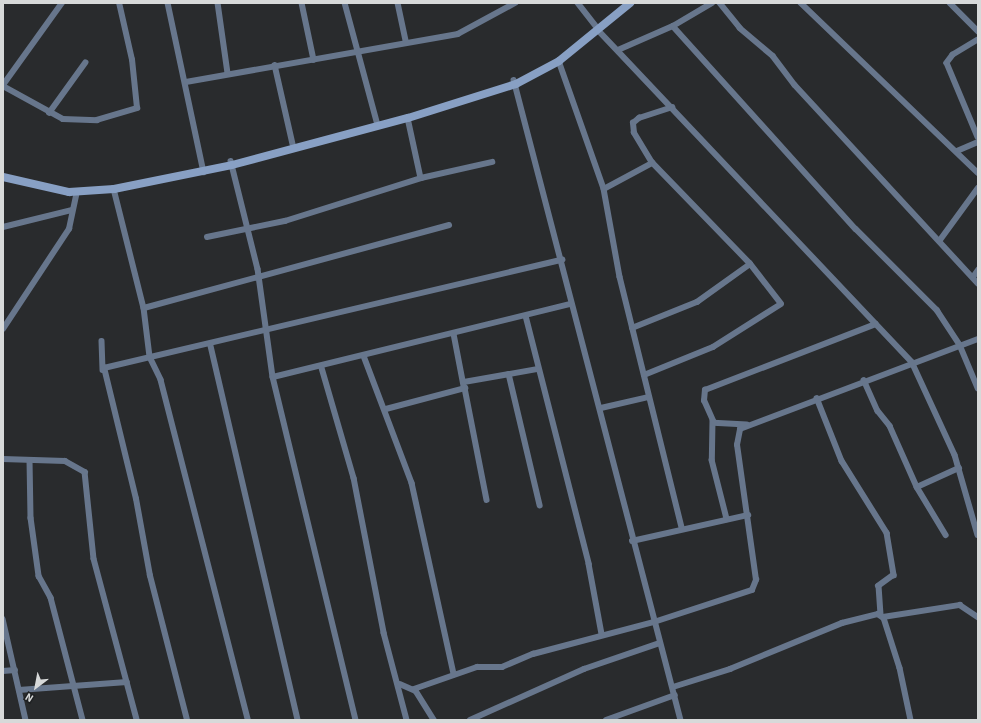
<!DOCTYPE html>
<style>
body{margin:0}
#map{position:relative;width:981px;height:723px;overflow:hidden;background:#292b2d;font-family:"Source Sans 3",sans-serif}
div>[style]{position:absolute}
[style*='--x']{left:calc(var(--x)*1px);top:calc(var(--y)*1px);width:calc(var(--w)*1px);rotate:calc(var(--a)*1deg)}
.street>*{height:5.5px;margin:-2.75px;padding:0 2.75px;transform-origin:2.75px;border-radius:2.75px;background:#67768c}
.secondary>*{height:8px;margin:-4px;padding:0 4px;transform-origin:4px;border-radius:4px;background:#88a0c4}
span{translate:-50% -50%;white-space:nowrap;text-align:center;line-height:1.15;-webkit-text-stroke:4px #1f2123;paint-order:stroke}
.frame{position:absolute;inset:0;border:4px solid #d7d9d9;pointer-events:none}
.north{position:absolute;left:16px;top:667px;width:40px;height:40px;-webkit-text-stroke:3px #1f2123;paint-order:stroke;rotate:212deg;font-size:11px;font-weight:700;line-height:16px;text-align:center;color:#d7d9d9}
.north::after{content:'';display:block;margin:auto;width:14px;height:18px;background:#d7d9d9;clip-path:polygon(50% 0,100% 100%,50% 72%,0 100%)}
</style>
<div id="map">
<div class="street">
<div style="--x:168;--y:3;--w:173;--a:78"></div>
<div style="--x:218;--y:3;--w:71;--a:81.9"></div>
<div style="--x:302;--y:3;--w:58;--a:78.1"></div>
<div style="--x:345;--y:3;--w:123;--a:74.9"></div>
<div style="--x:398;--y:3;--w:39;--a:78"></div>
<div style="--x:578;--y:3;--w:29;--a:52"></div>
<div style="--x:720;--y:3;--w:32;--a:51"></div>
<div style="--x:740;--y:28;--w:43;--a:40.3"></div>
<div style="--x:773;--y:56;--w:36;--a:53"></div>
<div style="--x:795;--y:85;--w:270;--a:47.3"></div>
<div style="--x:801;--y:3;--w:245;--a:43.8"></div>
<div style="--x:950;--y:3;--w:40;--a:45"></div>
<div style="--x:673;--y:26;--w:273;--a:48"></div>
<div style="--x:856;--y:229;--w:115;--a:45"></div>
<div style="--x:937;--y:310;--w:42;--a:56.7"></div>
<div style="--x:960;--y:345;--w:47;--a:67.3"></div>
<div style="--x:599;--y:31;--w:456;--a:46.6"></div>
<div style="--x:912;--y:362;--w:102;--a:65.2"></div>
<div style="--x:955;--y:455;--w:83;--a:74"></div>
<div style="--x:978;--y:40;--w:29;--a:149"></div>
<div style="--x:953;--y:55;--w:10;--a:127"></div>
<div style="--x:947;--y:63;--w:80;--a:67.3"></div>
<div style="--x:618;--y:50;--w:60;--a:-23.6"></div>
<div style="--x:673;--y:26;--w:45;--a:-30.5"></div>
<div style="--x:559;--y:61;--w:136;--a:70.6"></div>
<div style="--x:604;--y:189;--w:89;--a:79.7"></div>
<div style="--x:620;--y:277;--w:258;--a:76.1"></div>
<div style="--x:275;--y:65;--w:81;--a:77.2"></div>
<div style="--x:514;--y:80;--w:661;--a:75.38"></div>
<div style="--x:186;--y:82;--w:276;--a:-10"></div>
<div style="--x:458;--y:34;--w:65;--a:-28.5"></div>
<div style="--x:3;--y:85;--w:101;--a:-54.3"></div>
<div style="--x:3;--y:86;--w:68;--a:28.8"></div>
<div style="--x:63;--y:119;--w:34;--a:2"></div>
<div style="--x:97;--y:120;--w:42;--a:-16.7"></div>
<div style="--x:137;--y:108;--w:48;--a:-95.9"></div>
<div style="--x:132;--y:60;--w:58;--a:-102.8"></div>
<div style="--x:49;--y:113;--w:62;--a:-54.2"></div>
<div style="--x:408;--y:118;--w:61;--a:77.8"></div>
<div style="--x:957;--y:151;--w:23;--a:-23"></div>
<div style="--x:231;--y:161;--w:111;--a:76"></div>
<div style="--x:258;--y:269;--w:109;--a:82.1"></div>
<div style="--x:273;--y:377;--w:353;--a:76.4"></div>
<div style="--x:114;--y:189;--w:123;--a:75.9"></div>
<div style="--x:144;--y:308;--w:49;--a:83"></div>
<div style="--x:150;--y:357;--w:25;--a:64"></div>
<div style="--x:161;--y:380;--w:351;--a:75.6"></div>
<div style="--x:604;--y:189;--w:55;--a:-28.4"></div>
<div style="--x:3;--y:227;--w:71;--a:-13.8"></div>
<div style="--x:207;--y:237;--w:80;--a:-11.6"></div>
<div style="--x:285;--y:221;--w:143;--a:-17.5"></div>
<div style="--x:421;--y:178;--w:73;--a:-12.7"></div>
<div style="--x:940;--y:240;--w:64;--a:-53.8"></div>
<div style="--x:973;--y:277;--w:9;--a:-54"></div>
<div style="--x:144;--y:308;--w:316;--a:-15.2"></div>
<div style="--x:526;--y:316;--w:256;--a:75.7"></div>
<div style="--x:589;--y:564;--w:71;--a:79.5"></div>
<div style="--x:632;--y:328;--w:70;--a:-21.8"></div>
<div style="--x:697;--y:302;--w:65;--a:-35.6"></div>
<div style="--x:3;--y:329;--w:120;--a:-56.6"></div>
<div style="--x:69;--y:229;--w:38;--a:-78"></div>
<div style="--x:454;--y:334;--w:53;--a:79.1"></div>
<div style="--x:102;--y:341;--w:29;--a:88"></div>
<div style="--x:211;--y:346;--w:384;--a:76.9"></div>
<div style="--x:364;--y:356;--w:136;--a:69.3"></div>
<div style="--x:412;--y:483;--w:196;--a:77.6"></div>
<div style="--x:322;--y:368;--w:115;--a:73.8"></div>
<div style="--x:354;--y:478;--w:158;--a:79"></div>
<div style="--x:384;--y:633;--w:90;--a:75.2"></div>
<div style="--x:509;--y:374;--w:135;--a:76.7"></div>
<div style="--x:644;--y:375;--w:74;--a:-22.1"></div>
<div style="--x:713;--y:347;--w:80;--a:-32.3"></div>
<div style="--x:781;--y:304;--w:51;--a:-127.8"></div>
<div style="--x:750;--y:264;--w:141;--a:-134.1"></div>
<div style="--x:652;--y:163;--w:35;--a:-121"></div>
<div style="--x:634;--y:133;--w:10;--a:-96"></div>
<div style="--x:633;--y:123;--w:8;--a:-40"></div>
<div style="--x:639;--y:118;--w:35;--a:-18"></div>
<div style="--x:273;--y:377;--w:307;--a:-13.8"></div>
<div style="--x:864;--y:380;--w:34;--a:66"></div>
<div style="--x:878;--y:411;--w:19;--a:51"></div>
<div style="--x:890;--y:426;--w:67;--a:66.1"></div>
<div style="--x:917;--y:487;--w:56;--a:58.9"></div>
<div style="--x:464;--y:382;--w:75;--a:-10"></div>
<div style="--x:817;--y:398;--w:68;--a:68.4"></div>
<div style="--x:842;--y:461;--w:85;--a:58"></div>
<div style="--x:887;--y:533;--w:43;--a:80.5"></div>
<div style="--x:894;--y:575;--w:19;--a:144"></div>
<div style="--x:879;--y:586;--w:29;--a:86"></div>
<div style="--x:601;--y:408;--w:49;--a:-12.9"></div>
<div style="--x:386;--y:409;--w:82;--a:-14.9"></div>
<div style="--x:465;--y:388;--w:114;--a:78.9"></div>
<div style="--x:713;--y:421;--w:39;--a:91"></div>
<div style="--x:712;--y:460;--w:61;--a:75.7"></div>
<div style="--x:747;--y:425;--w:33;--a:-177"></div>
<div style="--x:714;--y:423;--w:24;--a:-114"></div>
<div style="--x:704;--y:401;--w:11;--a:-85"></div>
<div style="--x:705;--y:390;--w:183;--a:-21.1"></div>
<div style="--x:3;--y:459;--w:62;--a:1.8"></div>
<div style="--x:65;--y:461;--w:23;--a:29"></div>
<div style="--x:85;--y:472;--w:87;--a:84.1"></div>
<div style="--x:94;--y:559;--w:167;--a:75"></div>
<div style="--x:30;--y:460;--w:58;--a:89"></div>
<div style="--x:31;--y:518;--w:59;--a:82.1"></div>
<div style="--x:39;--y:576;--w:25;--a:61"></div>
<div style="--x:51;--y:598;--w:126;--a:75.3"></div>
<div style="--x:917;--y:487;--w:46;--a:-24.3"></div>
<div style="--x:632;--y:541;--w:119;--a:-12.6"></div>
<div style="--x:883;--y:617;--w:78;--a:-8.9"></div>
<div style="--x:960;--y:605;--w:22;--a:34"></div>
<div style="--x:3;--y:619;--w:104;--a:77.2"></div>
<div style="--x:3;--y:671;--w:12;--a:-5"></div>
<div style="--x:400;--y:684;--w:17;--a:24"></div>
<div style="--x:416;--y:691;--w:34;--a:58"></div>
<div style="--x:673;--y:687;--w:60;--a:-17.5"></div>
<div style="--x:730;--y:669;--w:121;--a:-22.3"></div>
<div style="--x:842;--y:623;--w:37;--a:-14"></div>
<div style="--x:878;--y:614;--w:7;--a:34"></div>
<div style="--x:884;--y:618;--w:52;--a:72.3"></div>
<div style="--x:900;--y:668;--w:53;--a:78.1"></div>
<div style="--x:414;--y:689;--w:67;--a:-19.2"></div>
<div style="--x:477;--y:667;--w:25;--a:0"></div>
<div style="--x:502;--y:667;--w:34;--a:-23"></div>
<div style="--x:533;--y:654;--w:125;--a:-14.8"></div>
<div style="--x:654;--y:622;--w:103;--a:-18.1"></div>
<div style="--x:752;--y:590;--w:11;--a:-68"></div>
<div style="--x:756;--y:580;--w:136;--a:-98"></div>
<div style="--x:737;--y:445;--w:16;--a:-79"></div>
<div style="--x:740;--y:429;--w:254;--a:-20.7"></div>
<div style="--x:19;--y:690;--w:108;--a:-4.2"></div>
<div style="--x:187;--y:720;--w:149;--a:-104.4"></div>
<div style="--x:150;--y:576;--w:78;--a:-100.3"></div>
<div style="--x:136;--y:499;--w:135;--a:-103.7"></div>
<div style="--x:104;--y:368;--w:471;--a:-13.3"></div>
<div style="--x:470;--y:720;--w:125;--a:-24.1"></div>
<div style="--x:584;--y:669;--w:80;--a:-18.9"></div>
<div style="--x:606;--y:720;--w:73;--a:-19.9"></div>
</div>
<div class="secondary">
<div style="--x:3;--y:177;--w:68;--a:12.8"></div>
<div style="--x:69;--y:192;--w:45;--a:-3.8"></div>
<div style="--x:114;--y:189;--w:120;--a:-11.5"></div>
<div style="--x:232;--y:165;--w:182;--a:-15"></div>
<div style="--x:408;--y:118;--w:113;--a:-17.5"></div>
<div style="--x:516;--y:84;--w:49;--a:-28.1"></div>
<div style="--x:559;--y:61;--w:92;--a:-39.2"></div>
</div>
<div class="frame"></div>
<div class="north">N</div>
</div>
